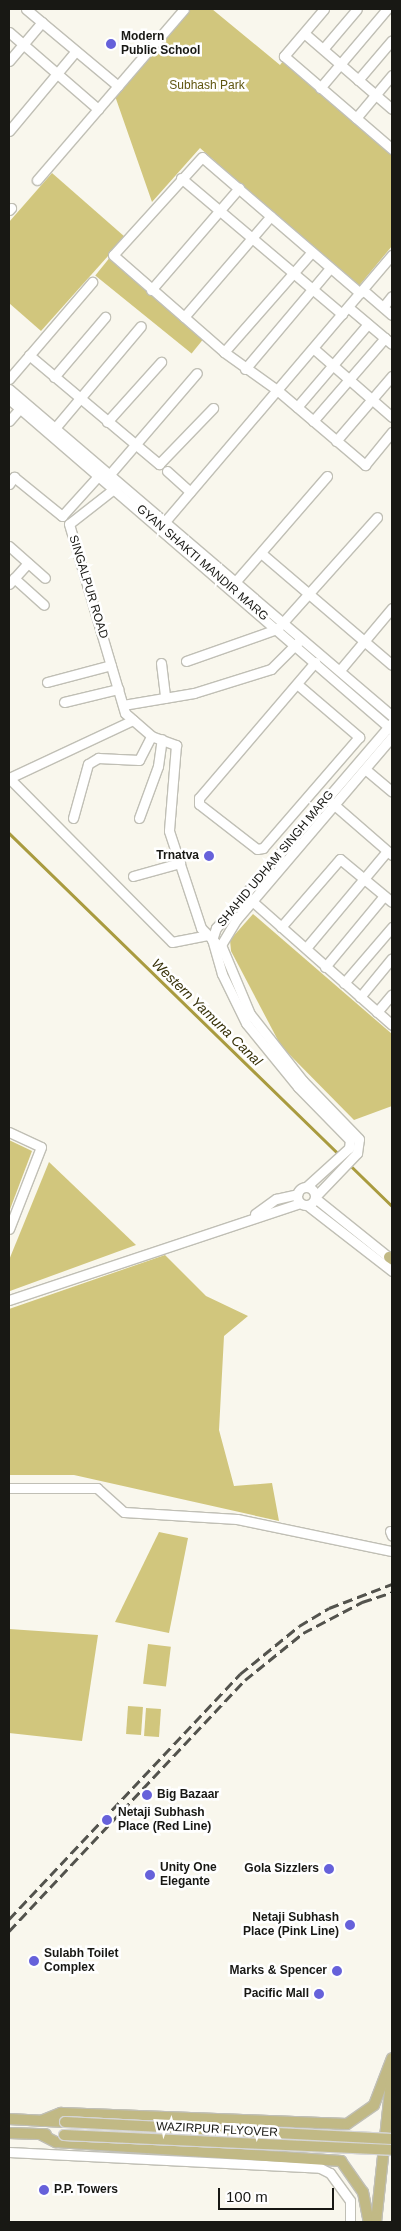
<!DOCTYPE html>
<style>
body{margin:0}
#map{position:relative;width:401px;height:2231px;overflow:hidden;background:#f9f7ed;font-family:Helvetica,sans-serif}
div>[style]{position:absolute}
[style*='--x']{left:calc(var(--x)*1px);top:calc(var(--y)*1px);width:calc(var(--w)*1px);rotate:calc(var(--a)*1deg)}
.green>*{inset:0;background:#d1c67d;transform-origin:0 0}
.stream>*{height:2.5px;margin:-1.25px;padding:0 1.25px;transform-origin:1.25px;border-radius:1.25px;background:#a99b3f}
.roads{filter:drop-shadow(1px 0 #c0bfb5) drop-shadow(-1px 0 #c0bfb5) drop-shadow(0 1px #c0bfb5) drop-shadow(0 -1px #c0bfb5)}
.minor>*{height:9px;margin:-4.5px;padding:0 4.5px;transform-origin:4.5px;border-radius:4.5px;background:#fff}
.minor>.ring{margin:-4.5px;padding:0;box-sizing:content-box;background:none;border:9px solid #fff;border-radius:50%}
.major>*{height:10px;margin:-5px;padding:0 5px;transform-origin:5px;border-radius:5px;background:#c1b985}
.rail>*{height:2.5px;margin-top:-1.25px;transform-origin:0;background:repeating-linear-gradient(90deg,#53534d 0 10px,transparent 0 15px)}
.bridges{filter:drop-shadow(1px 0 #d5d5d5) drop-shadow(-1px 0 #d5d5d5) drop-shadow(0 1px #d5d5d5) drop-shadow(0 -1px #d5d5d5)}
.major-bridge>*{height:10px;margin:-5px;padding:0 5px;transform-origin:5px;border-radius:5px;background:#c1b985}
.dots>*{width:14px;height:14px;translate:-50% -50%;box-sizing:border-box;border:2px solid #fff;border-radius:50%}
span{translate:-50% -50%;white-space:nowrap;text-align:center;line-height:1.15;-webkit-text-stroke:5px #fff;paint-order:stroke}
.poi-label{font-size:12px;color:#181814;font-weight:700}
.left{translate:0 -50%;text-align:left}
.right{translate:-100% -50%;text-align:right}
.park-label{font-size:12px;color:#605611}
.street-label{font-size:12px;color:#181814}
.water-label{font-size:14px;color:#363007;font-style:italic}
.frame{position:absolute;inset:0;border:10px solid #181814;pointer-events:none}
.scale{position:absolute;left:218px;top:2188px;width:116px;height:22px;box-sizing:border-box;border:2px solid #181814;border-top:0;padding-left:6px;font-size:15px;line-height:18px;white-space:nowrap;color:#181814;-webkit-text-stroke:4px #fff;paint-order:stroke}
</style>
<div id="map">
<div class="green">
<div style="clip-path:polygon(190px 9px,212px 9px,280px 65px,283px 61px,392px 155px,392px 246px,358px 287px,200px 148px,152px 202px,115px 96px)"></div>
<div style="clip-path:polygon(52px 173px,125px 237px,41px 331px,9px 303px,9px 222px)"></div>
<div style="left:111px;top:256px;width:124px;height:25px;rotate:39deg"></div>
<div style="clip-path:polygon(253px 914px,392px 1034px,392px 1106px,354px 1120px,281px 1046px,231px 951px,230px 940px)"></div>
<div style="clip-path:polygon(9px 1140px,32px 1151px,9px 1212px)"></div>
<div style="clip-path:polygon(49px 1162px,136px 1245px,10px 1291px,9px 1260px)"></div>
<div style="clip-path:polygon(165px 1255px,206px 1296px,248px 1316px,224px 1336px,219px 1430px,234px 1486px,272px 1483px,279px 1521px,74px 1475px,9px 1475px,9px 1309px)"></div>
<div style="clip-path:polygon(159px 1532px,188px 1538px,169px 1633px,115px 1622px)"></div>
<div style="clip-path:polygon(9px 1629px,98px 1635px,82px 1741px,9px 1733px)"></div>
<div style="left:148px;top:1644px;width:23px;height:40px;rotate:7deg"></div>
<div style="left:128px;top:1706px;width:15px;height:28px;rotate:4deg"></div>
<div style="left:146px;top:1708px;width:15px;height:28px;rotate:4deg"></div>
</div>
<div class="stream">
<div style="--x:9;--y:833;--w:535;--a:44.24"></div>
</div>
<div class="roads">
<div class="minor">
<div style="--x:26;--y:9;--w:120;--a:39.9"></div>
<div style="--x:324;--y:9;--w:62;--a:130.4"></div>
<div style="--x:284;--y:56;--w:143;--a:40.7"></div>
<div style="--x:9;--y:32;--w:118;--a:40.9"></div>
<div style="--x:304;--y:33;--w:116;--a:40.8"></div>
<div style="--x:323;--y:49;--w:52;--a:-49.6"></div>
<div style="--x:9;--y:61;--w:51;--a:-49.8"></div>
<div style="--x:358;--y:80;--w:52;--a:-49.6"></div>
<div style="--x:320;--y:88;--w:104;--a:-49.7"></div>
<div style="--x:356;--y:118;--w:56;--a:-50.1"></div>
<div style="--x:9;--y:131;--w:104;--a:-50.1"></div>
<div style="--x:181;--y:178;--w:211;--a:40.2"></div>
<div style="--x:37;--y:180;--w:225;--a:-49.3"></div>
<div style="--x:9;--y:210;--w:3;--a:-45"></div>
<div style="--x:151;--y:290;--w:135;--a:-49.2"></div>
<div style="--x:363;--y:290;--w:38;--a:41"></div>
<div style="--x:360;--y:293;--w:208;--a:-139.3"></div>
<div style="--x:202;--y:157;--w:132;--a:132.2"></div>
<div style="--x:113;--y:255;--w:147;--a:41.1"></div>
<div style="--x:224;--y:352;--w:65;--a:35.6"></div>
<div style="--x:277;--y:390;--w:116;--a:40.4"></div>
<div style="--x:365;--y:465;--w:43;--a:-50.7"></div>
<div style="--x:348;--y:307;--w:57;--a:40.1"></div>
<div style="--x:383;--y:307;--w:14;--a:-51"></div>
<div style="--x:184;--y:317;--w:133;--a:-49.3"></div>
<div style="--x:313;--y:348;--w:105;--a:41.1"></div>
<div style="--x:224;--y:352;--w:133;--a:-48.7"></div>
<div style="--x:29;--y:355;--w:170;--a:40"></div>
<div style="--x:159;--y:464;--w:78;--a:-46"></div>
<div style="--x:245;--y:369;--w:132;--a:-49.9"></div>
<div style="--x:54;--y:377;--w:79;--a:-49.6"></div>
<div style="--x:9;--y:379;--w:128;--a:-49.4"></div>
<div style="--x:9;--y:389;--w:504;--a:40.49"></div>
<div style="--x:9;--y:399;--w:506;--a:40.83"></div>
<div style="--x:297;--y:407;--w:109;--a:-49.5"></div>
<div style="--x:9;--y:421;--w:21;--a:-49"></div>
<div style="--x:313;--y:421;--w:110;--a:-49.1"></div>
<div style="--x:107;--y:422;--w:81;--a:-48"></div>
<div style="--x:55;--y:428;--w:133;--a:-49.9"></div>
<div style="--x:336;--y:441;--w:86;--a:-49.3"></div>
<div style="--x:167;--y:471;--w:31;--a:42"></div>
<div style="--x:110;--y:474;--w:133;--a:-49.3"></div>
<div style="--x:9;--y:484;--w:9;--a:-54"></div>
<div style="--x:14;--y:477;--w:62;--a:39.1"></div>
<div style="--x:62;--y:516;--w:55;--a:-47.9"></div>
<div style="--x:115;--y:488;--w:58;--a:142"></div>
<div style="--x:69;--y:524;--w:197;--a:73.5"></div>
<div style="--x:125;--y:713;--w:35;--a:41"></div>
<div style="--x:151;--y:736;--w:27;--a:20"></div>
<div style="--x:176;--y:745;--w:86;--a:94.7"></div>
<div style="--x:169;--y:831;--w:102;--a:71.7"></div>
<div style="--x:201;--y:928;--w:21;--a:45"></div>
<div style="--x:162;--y:525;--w:355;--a:-49.6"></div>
<div style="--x:9;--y:546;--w:48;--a:41.6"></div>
<div style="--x:261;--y:553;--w:172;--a:40.5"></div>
<div style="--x:14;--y:578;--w:40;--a:42"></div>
<div style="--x:236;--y:581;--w:139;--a:-49.1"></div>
<div style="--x:9;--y:584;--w:28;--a:-48"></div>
<div style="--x:186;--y:661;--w:96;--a:-19.4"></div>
<div style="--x:277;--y:629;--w:150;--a:-48.2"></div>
<div style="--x:161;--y:663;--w:35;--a:83"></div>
<div style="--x:340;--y:670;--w:81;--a:-50"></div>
<div style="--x:47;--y:682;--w:66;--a:-14.9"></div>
<div style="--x:297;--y:684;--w:82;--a:40.5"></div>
<div style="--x:359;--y:737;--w:147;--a:130.9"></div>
<div style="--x:263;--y:848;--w:6;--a:171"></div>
<div style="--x:257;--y:849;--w:73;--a:-142.2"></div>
<div style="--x:199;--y:804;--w:6;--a:-90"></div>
<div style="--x:199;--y:798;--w:179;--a:-49.5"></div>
<div style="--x:64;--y:702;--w:56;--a:-13.5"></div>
<div style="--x:123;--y:705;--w:72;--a:-9.6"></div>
<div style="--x:194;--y:693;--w:81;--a:-17.3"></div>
<div style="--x:271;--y:669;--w:40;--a:-45"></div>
<div style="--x:133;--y:720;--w:137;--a:154.9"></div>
<div style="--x:9;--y:778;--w:231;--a:45.2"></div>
<div style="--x:172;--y:942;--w:36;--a:-11"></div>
<div style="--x:365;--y:769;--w:35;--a:40"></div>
<div style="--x:331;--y:802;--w:81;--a:41"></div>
<div style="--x:73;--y:818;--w:56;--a:-74.5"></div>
<div style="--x:88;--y:764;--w:12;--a:-31"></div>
<div style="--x:98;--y:758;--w:41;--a:2.8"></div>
<div style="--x:139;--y:760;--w:27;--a:-63"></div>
<div style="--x:139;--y:818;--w:55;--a:-69.9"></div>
<div style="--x:158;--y:766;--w:27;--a:-82"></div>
<div style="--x:133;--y:876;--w:49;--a:-15.5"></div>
<div style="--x:252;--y:901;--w:187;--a:41.5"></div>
<div style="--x:281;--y:927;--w:90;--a:-49.1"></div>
<div style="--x:340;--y:859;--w:67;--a:39.6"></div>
<div style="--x:306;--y:948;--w:126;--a:-50.1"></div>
<div style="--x:325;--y:967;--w:92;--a:-50.3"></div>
<div style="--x:344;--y:983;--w:74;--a:-49.4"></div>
<div style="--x:360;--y:997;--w:50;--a:-50.6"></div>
<div style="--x:377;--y:1012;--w:23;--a:-50"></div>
<div style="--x:9;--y:1132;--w:35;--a:25"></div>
<div style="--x:41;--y:1147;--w:88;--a:111.3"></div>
<div style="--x:306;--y:1187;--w:58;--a:-42.2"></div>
<div style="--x:349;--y:1148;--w:8;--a:-83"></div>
<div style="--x:350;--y:1140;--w:74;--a:-134.5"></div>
<div style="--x:298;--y:1087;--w:82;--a:-129.1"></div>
<div style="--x:246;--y:1023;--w:55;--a:-116.1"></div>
<div style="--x:222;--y:974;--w:35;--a:-106"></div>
<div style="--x:212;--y:940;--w:13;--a:-72"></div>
<div style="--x:216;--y:928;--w:270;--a:-49.4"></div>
<div class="ring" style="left:297px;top:1187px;width:9px;height:9px"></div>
<div style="--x:315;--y:1197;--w:61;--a:-46.3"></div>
<div style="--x:357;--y:1153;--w:14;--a:-82"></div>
<div style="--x:359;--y:1139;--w:81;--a:-134"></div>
<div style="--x:303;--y:1081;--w:85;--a:-128.3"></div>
<div style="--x:250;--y:1014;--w:75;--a:-112.8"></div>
<div style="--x:221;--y:945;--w:29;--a:-59"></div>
<div style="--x:236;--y:920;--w:240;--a:-49.6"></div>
<div style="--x:315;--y:1198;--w:99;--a:38.8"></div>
<div style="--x:307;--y:1205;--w:108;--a:37.8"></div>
<div style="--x:255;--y:1214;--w:26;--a:-36"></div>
<div style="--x:276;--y:1199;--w:22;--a:-13"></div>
<div style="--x:9;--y:1300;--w:307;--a:-18.4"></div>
<div style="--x:9;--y:1488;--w:88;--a:0"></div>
<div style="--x:97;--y:1488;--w:36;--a:42"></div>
<div style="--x:124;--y:1512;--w:113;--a:3.5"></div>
<div style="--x:237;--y:1519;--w:158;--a:11.7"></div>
<div style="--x:390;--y:1531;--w:5;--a:68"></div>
<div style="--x:9;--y:2152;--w:311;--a:2.9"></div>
<div style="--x:320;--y:2168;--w:11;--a:27"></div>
<div style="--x:330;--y:2173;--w:34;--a:54"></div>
<div style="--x:350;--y:2201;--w:21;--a:90"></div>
</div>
<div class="major">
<div style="--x:389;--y:1257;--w:4;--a:34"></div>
<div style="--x:9;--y:2119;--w:56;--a:3.1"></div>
<div style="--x:41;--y:2121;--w:22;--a:-22"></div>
<div style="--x:61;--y:2113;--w:286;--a:2.2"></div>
<div style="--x:347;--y:2124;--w:33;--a:-35"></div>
<div style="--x:374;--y:2105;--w:50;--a:-69"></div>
<div style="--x:9;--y:2133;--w:37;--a:2"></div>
<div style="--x:40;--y:2134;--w:18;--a:27"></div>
<div style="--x:56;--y:2142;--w:286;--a:3.8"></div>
<div style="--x:341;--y:2161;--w:38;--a:55"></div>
<div style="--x:363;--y:2192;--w:31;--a:79"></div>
<div style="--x:376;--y:2222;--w:151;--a:-83.9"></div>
</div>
</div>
<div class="rail">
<div style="--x:9;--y:1919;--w:337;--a:-46.7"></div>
<div style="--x:240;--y:1674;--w:76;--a:-39.1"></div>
<div style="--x:299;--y:1626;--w:35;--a:-31"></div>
<div style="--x:329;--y:1608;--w:67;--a:-20.9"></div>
<div style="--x:9;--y:1931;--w:345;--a:-46.8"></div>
<div style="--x:245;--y:1680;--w:75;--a:-39"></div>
<div style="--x:303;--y:1633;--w:67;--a:-27.7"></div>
<div style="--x:362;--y:1602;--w:32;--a:-18"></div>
</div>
<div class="bridges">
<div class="major-bridge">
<div style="--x:65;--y:2122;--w:327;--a:3"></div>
<div style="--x:64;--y:2135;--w:328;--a:2.6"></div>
</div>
</div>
<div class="dots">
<div style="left:111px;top:44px;background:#6661da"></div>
<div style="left:209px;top:856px;background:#6661da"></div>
<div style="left:147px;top:1795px;background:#6661da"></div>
<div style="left:107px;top:1820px;background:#6661da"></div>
<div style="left:329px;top:1869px;background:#6661da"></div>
<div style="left:150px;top:1875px;background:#6661da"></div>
<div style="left:350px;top:1925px;background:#6661da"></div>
<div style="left:34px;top:1961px;background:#6661da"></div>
<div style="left:337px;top:1971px;background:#6661da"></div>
<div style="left:319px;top:1994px;background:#6661da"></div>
<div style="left:44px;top:2190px;background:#6661da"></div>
</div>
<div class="poi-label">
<span class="left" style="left:121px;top:44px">Modern<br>Public School</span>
<span class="right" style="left:199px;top:856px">Trnatva</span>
<span class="left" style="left:157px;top:1795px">Big Bazaar</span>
<span class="left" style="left:118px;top:1820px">Netaji Subhash<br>Place (Red Line)</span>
<span class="left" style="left:160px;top:1875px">Unity One<br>Elegante</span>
<span class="right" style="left:319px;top:1869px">Gola Sizzlers</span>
<span class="right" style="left:339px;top:1925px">Netaji Subhash<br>Place (Pink Line)</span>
<span class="left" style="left:44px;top:1961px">Sulabh Toilet<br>Complex</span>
<span class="right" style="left:327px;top:1971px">Marks &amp; Spencer</span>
<span class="right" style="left:309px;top:1994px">Pacific Mall</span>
<span class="left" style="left:54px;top:2190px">P.P. Towers</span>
</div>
<div class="park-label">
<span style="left:207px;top:86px">Subhash Park</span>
</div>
<div class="street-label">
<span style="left:202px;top:563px;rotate:41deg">GYAN SHAKTI MANDIR MARG</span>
<span style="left:88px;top:587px;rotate:73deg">SINGALPUR ROAD</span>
<span style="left:276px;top:859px;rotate:-50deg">SHAHID UDHAM SINGH MARG</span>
<span style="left:217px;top:2130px;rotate:3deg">WAZIRPUR FLYOVER</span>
</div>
<div class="water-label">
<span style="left:207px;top:1012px;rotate:44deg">Western Yamuna Canal</span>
</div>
<div class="frame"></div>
<div class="scale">100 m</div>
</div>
